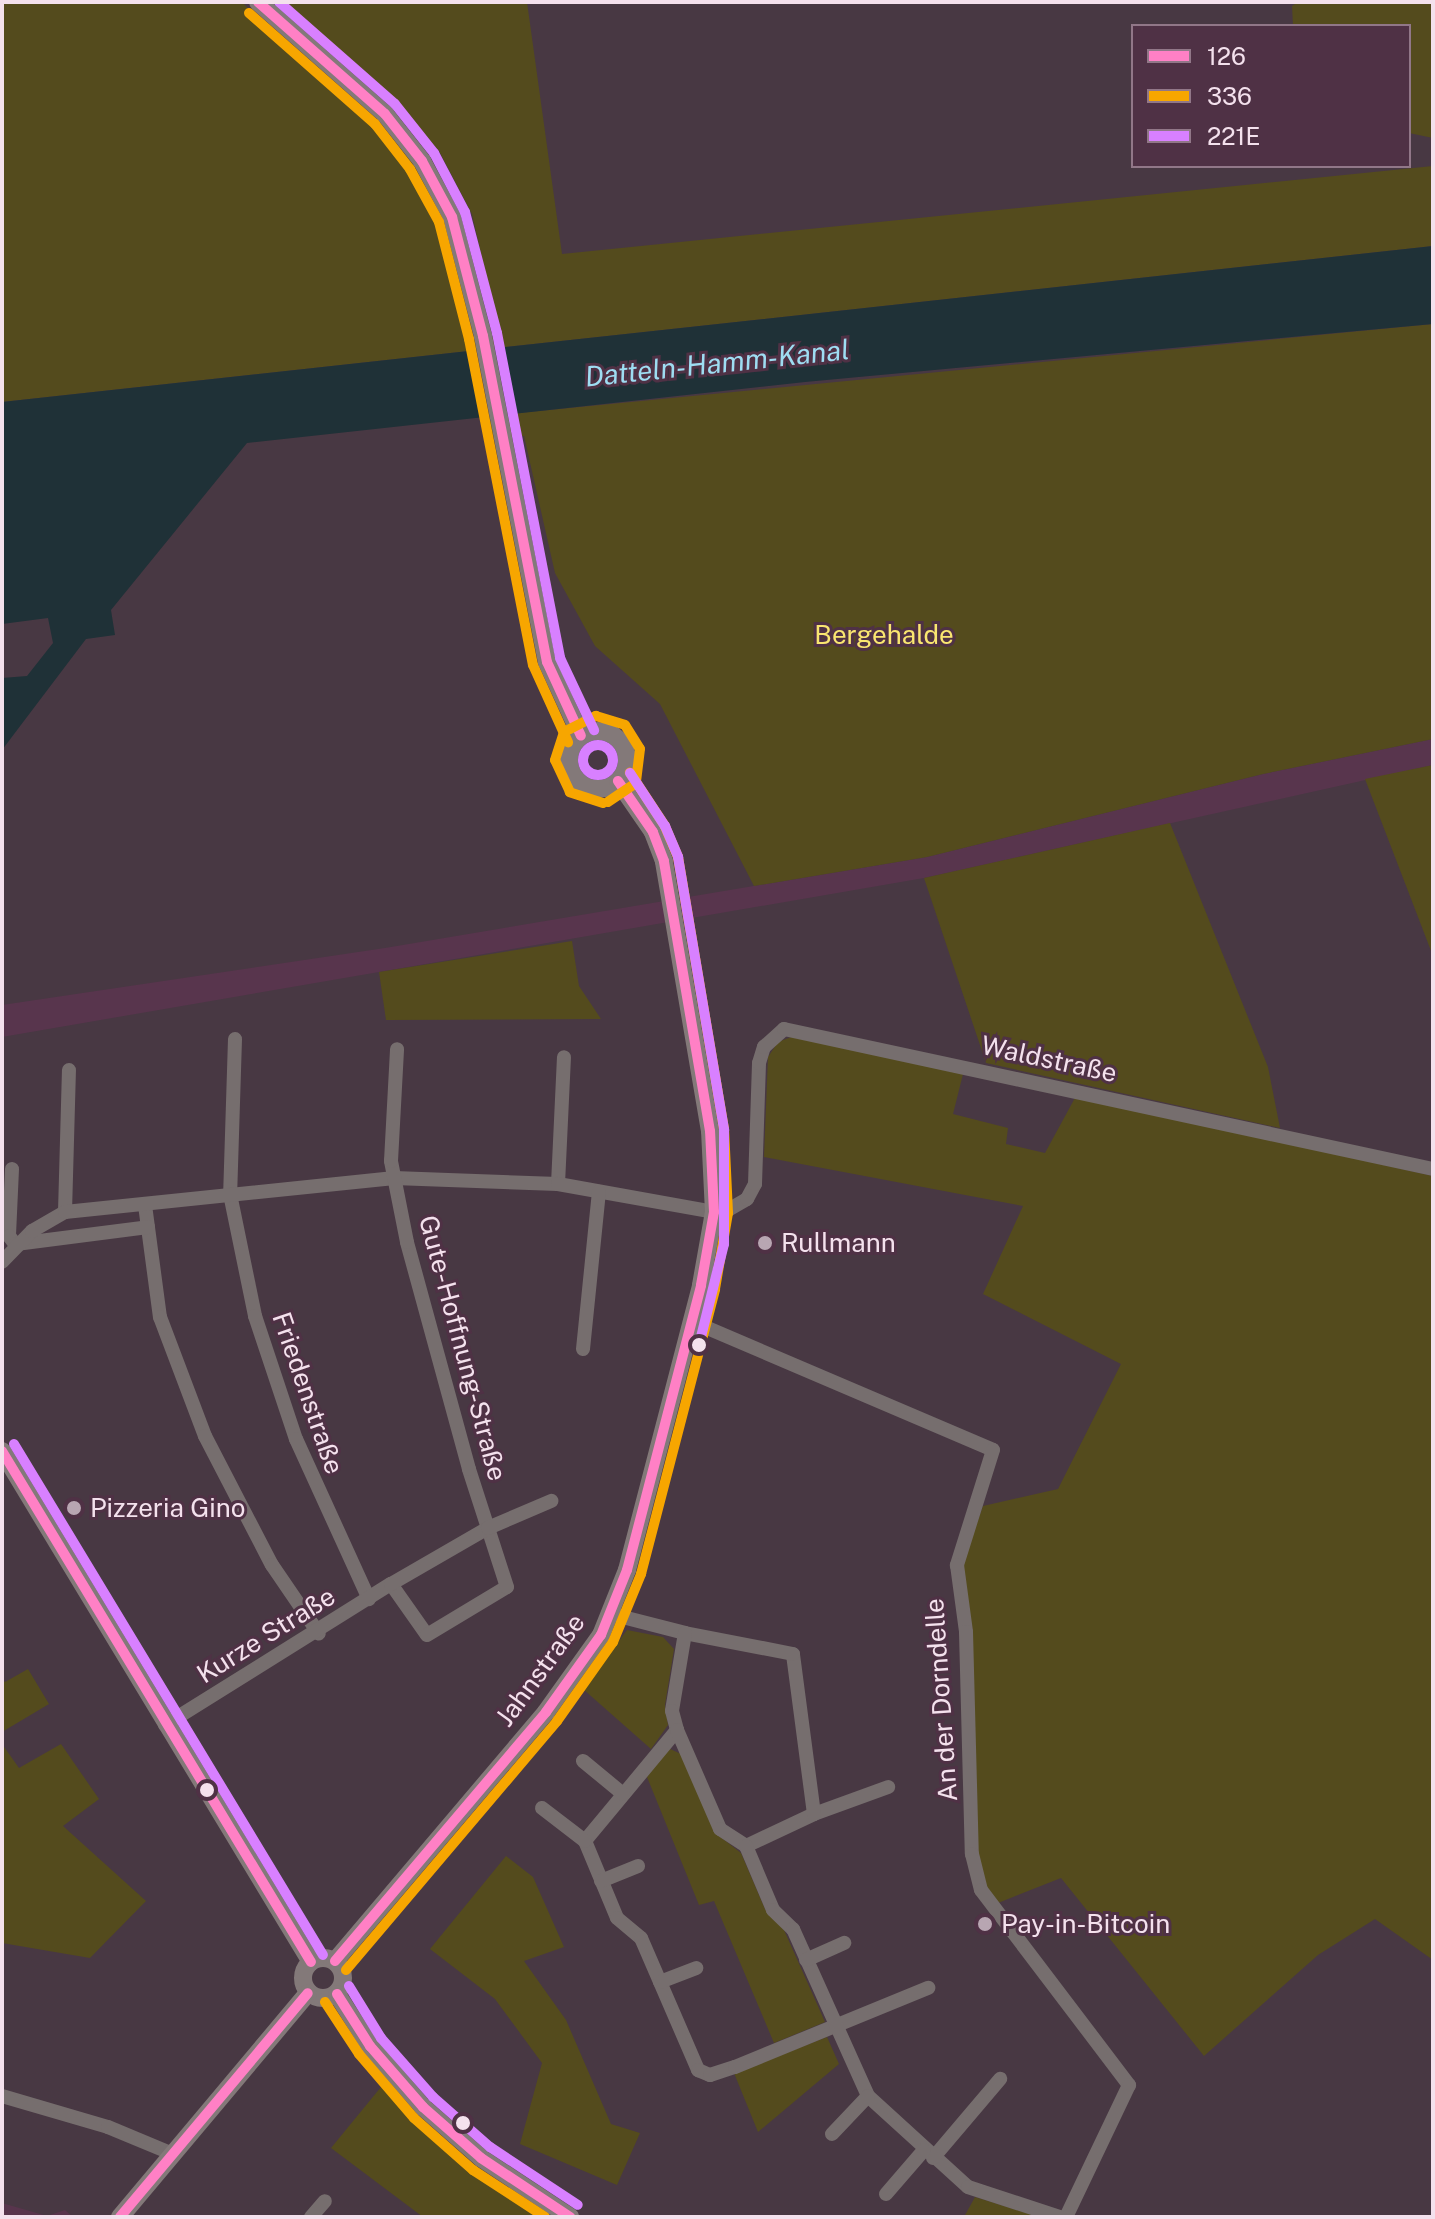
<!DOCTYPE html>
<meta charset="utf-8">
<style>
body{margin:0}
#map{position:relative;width:1435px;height:2219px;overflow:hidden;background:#483843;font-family:"Public Sans",sans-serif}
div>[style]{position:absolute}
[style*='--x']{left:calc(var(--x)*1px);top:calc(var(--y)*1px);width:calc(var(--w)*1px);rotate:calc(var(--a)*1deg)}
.built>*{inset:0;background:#58354d}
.green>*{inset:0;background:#544b1d}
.water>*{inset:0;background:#1f3137}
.pier>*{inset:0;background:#483843;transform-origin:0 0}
.street>*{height:14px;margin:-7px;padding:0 7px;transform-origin:7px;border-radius:7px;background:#766e6e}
.secondary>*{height:18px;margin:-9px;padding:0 9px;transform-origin:9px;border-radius:9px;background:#837979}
.secondary>.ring{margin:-9px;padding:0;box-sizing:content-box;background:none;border:18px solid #837979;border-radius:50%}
.bus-1>*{height:10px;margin:-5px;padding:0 5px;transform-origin:5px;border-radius:5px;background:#ff80c5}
.bus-2>*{height:10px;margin:-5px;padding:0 5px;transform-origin:5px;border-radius:5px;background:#f7a600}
.bus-3>*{height:10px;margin:-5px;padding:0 5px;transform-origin:5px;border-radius:5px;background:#d880ff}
.bus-3>.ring{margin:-5px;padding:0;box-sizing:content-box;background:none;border:10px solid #d880ff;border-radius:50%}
.dots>*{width:22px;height:22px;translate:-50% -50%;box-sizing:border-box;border:4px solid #4f3145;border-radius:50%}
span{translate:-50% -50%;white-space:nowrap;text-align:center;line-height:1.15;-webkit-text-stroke:6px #4f3145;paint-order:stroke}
.park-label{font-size:26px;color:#fae670}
.street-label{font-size:26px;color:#f4e1ed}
.poi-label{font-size:26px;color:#f4e1ed}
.left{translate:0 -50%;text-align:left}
.water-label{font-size:28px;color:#9eddf2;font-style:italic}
.frame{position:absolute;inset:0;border:4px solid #f4e1ed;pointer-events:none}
.legend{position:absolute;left:1131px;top:24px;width:280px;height:144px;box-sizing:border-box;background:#4f3145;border:2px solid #917788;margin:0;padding:10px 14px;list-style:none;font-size:24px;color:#f4e1ed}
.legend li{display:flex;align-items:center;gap:16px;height:40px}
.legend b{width:40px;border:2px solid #917788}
</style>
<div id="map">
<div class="built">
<div style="clip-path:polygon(1433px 739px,1433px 765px,924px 878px,2px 1037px,2px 1005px,385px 948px,927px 857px,1263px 774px)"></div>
<div style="clip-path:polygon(2px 2203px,47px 2216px,65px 2210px,73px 2217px,2px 2217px)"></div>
</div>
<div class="green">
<div style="clip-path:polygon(2px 2px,242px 2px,293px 54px,383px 127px,418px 170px,444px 221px,462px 278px,472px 340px,500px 336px,472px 214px,439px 151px,391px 97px,281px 2px,527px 2px,562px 254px,1433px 166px,1433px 246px,2px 402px)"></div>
<div style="clip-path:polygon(1298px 2px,1433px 2px,1433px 138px,1409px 133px,1409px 26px,1293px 26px,1292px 6px)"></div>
<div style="clip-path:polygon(1433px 324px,1433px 739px,1263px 774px,927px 857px,754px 886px,660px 704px,595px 646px,555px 573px,524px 436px,494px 438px,487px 416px)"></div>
<div style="clip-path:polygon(1433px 765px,1433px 956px,1365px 779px)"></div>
<div style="clip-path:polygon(1170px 823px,1268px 1067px,1280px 1128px,986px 1063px,924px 878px)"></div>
<div style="clip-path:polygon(572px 941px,579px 986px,601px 1019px,386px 1020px,379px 972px)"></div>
<div style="clip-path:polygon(794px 1036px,964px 1070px,953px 1114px,1008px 1128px,1006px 1144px,1045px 1153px,1076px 1096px,1433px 1176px,1433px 1960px,1375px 1919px,1318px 1955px,1204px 2056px,1061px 1878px,993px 1905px,972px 1854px,963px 1562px,983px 1506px,1058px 1489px,1121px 1364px,983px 1294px,1023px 1206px,764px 1157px,768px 1057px,778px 1042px)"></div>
<div style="clip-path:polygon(627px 1630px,663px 1637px,674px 1649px,665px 1705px,668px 1725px,651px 1749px,583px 1689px)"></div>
<div style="clip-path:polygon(28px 1669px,49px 1704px,2px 1732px,2px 1679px,5px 1682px)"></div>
<div style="clip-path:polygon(2px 1744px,19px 1768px,61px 1744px,99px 1799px,63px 1826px,146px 1901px,90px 1958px,2px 1943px)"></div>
<div style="clip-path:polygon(668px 1748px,681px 1754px,718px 1835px,741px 1853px,765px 1909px,784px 1930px,825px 2022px,774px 2043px,714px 1901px,699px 1905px,647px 1777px)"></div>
<div style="clip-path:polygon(506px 1856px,533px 1877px,564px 1947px,524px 1961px,566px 2020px,611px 2124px,640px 2133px,617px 2185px,520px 2144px,542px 2063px,495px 1999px,430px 1949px)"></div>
<div style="clip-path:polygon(827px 2037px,839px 2064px,758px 2132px,734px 2073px)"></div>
<div style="clip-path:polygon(381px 2087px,449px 2154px,543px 2217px,423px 2217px,331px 2148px)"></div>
<div style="clip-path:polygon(975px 2197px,1040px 2217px,964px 2217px)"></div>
</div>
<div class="water">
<div style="clip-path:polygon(1433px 246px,1433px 324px,805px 382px,247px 443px,111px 610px,115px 635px,86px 639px,2px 750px,2px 678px,27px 676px,53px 643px,48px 618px,2px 624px,2px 402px)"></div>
</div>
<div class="pier">
<div style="left:501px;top:345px;width:73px;height:26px;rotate:79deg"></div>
</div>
<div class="street">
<div style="--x:235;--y:1039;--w:155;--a:91.8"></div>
<div style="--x:230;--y:1194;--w:125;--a:78.4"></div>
<div style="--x:255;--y:1316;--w:130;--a:71.6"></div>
<div style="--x:296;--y:1439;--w:176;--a:65.5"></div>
<div style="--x:12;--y:1169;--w:67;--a:92.6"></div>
<div style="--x:9;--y:1236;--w:10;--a:53"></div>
<div style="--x:558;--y:1184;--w:127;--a:-87.3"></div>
<div style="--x:145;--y:1205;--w:113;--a:82.4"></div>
<div style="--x:160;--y:1317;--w:127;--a:69.3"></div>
<div style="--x:205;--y:1436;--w:145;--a:62.6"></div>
<div style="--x:272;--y:1565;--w:83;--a:55.7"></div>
<div style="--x:65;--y:1212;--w:142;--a:-88.4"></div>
<div style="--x:16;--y:1244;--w:133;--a:-7.3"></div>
<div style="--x:2;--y:1262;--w:43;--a:-45.9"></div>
<div style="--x:32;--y:1231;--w:38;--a:-30"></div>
<div style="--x:65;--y:1212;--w:331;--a:-5.9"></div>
<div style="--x:394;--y:1178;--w:164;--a:2.1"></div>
<div style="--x:558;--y:1184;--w:158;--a:10.2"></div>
<div style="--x:714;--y:1212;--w:14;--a:-8"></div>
<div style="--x:728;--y:1210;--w:22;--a:-30"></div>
<div style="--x:747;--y:1199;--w:17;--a:-62"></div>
<div style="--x:755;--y:1184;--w:121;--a:-88.1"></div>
<div style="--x:759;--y:1063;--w:17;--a:-73"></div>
<div style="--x:764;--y:1047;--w:27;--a:-42"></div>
<div style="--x:784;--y:1029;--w:664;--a:12.17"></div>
<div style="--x:691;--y:1321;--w:328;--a:23.1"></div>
<div style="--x:993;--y:1450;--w:121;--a:107.4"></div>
<div style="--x:957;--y:1565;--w:68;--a:82.3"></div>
<div style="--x:966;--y:1632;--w:222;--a:88.5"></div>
<div style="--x:972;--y:1854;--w:37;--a:76"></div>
<div style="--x:981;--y:1890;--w:245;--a:52.8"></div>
<div style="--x:1129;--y:2085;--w:146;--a:115.5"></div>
<div style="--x:583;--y:1349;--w:158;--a:-84.2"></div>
<div style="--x:391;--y:1584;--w:62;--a:54.8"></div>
<div style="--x:427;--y:1635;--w:93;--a:-31"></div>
<div style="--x:507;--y:1587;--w:124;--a:-107.9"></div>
<div style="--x:469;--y:1469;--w:235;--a:-105.3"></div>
<div style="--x:407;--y:1242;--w:83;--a:-101.2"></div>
<div style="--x:391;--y:1161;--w:112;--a:-86.9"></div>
<div style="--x:611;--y:1614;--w:76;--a:14.4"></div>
<div style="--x:165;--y:1725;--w:266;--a:-32"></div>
<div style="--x:391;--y:1584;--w:112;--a:-30"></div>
<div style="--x:488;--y:1528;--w:69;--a:-23.2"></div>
<div style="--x:677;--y:1730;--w:144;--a:129.7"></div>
<div style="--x:585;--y:1841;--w:83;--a:67.4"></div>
<div style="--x:617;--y:1918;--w:31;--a:40"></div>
<div style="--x:641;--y:1938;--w:144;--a:66.6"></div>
<div style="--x:698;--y:2070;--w:13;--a:23"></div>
<div style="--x:710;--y:2075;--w:26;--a:-18"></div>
<div style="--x:735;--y:2067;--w:209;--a:-22.3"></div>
<div style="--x:583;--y:1761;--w:52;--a:39.5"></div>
<div style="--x:542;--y:1808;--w:54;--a:37.5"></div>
<div style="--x:814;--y:1814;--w:79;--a:-20"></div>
<div style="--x:746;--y:1846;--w:75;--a:-25.2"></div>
<div style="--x:814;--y:1814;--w:161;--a:-97.5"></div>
<div style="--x:793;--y:1654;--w:110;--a:-169"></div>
<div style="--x:685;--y:1633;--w:79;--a:99.5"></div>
<div style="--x:672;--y:1711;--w:20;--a:75"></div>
<div style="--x:677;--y:1730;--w:108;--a:66.5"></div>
<div style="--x:720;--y:1829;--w:31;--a:33"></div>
<div style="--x:746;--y:1846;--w:69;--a:67.1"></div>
<div style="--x:773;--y:1910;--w:28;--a:44"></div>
<div style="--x:793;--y:1929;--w:183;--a:65.8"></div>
<div style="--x:868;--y:2096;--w:135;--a:42.3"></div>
<div style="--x:968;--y:2187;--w:97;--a:18.1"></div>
<div style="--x:601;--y:1881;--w:40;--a:-22"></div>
<div style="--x:806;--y:1960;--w:42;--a:-24.1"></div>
<div style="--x:660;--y:1982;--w:39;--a:-21"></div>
<div style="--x:2;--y:2096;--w:110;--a:16.3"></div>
<div style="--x:108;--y:2127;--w:70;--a:22.6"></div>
<div style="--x:832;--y:2134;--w:52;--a:-46.5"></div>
<div style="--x:933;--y:2158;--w:104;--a:-49.7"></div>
<div style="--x:886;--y:2194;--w:58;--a:-49.2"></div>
<div style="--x:311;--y:2217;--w:21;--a:-49"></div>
</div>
<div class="secondary">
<div style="--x:258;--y:2;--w:169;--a:41.4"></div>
<div style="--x:385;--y:114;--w:60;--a:51.8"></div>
<div style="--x:422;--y:161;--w:64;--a:61.8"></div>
<div style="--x:452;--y:217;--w:123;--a:75.4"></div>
<div style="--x:483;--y:336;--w:332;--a:78.9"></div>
<div style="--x:547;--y:662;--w:81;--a:65.3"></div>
<div class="ring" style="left:569px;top:731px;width:40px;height:40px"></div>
<div style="--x:2;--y:1451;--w:597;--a:58.84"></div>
<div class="ring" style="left:303px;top:1958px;width:22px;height:22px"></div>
<div style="--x:335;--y:1961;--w:326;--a:-49.7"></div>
<div style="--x:546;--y:1712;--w:95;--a:-54.5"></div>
<div style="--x:601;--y:1635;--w:70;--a:-68.2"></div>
<div style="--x:627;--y:1570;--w:294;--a:-75.4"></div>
<div style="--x:701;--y:1285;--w:74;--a:-79.9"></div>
<div style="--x:714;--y:1212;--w:81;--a:-92.8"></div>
<div style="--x:710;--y:1131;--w:274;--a:-99.7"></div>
<div style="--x:664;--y:861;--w:31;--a:-111"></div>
<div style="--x:653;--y:832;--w:62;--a:-124.5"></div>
<div style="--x:337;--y:1994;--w:62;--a:57.6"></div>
<div style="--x:370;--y:2046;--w:81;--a:49"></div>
<div style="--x:423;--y:2107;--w:77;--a:41.3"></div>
<div style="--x:481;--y:2158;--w:107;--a:33.5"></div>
<div style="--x:120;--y:2217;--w:292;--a:-50"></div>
</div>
<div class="bus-1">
<div style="--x:258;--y:2;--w:169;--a:41.4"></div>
<div style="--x:385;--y:114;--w:60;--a:51.8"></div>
<div style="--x:422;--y:161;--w:64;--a:61.8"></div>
<div style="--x:452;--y:217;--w:123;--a:75.4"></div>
<div style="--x:483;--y:336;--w:332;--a:78.9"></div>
<div style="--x:547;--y:662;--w:81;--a:65.3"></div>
<div style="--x:2;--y:1451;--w:597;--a:58.84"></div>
<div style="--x:335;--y:1961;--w:326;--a:-49.7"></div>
<div style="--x:546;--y:1712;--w:95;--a:-54.5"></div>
<div style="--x:601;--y:1635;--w:70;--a:-68.2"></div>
<div style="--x:627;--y:1570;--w:294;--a:-75.4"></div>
<div style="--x:701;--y:1285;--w:74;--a:-79.9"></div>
<div style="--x:714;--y:1212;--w:81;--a:-92.8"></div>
<div style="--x:710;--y:1131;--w:274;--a:-99.7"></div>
<div style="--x:664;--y:861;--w:31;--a:-111"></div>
<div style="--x:653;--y:832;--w:62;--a:-124.5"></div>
<div style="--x:337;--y:1994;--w:62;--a:57.6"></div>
<div style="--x:370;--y:2046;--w:81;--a:49"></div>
<div style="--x:423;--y:2107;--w:77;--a:41.3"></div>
<div style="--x:481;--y:2158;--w:107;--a:33.5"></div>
<div style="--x:120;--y:2217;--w:292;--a:-50"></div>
</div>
<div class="bus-2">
<div style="--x:249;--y:13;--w:168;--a:41.4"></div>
<div style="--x:375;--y:124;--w:57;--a:52.1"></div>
<div style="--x:410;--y:169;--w:60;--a:61.3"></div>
<div style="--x:439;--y:222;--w:121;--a:75.6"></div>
<div style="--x:469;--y:339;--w:332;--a:78.9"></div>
<div style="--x:533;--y:665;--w:85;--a:65.6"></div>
<div style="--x:603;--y:803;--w:35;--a:-162"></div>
<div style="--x:570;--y:792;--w:35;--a:-115"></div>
<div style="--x:555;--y:760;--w:29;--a:-72"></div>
<div style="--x:564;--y:732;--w:36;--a:-27"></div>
<div style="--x:596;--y:716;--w:30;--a:17"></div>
<div style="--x:625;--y:725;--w:28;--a:58"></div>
<div style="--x:640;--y:749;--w:34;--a:97"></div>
<div style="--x:636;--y:783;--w:34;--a:146"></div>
<div style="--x:346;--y:1970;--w:326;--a:-49.7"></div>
<div style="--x:557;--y:1721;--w:97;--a:-54.7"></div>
<div style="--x:613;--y:1642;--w:74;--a:-67.6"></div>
<div style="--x:641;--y:1574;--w:294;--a:-75.4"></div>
<div style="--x:715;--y:1289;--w:77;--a:-80.3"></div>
<div style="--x:728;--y:1213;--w:84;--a:-92.7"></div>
<div style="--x:724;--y:1129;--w:276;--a:-99.6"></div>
<div style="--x:678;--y:857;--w:34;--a:-113"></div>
<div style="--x:665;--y:826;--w:64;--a:-123.4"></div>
<div style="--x:325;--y:2002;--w:62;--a:56.8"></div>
<div style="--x:359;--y:2054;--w:84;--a:49.3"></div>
<div style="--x:414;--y:2118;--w:79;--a:41.4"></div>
<div style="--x:473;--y:2170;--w:86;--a:33.1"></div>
</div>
<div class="bus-3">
<div style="--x:279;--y:2;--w:154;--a:41.3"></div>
<div style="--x:395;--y:104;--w:63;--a:51.5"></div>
<div style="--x:434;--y:153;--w:67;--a:62.3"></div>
<div style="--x:465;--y:212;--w:125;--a:75.2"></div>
<div style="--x:497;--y:333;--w:331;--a:79"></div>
<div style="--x:560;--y:658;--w:80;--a:64.7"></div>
<div class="ring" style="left:583px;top:745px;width:20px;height:20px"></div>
<div style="--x:630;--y:773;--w:64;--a:56.6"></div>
<div style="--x:665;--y:826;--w:34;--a:67"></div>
<div style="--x:678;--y:857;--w:277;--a:80.4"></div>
<div style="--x:724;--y:1130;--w:114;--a:90"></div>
<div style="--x:724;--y:1244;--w:104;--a:103.9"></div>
<div style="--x:14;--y:1444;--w:597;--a:58.84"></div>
<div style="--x:349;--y:1986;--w:61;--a:58.4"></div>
<div style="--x:381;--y:2038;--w:79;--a:48.6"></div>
<div style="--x:433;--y:2097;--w:76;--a:41.3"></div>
<div style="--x:490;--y:2147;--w:105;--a:33.4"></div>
</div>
<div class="dots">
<div style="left:765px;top:1243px;background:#b8a6b2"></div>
<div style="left:699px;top:1345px;background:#f4e1ed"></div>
<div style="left:74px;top:1508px;background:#b8a6b2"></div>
<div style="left:207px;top:1790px;background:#f4e1ed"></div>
<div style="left:985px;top:1924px;background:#b8a6b2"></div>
<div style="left:463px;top:2123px;background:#f4e1ed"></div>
</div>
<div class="park-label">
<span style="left:884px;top:635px">Bergehalde</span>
</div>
<div class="street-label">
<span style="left:1049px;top:1059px;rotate:12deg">Waldstraße</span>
<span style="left:463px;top:1348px;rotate:75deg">Gute-Hoffnung-Straße</span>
<span style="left:308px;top:1393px;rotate:71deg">Friedenstraße</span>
<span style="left:266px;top:1635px;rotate:-32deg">Kurze Straße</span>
<span style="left:540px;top:1670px;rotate:-54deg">Jahnstraße</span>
<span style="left:941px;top:1700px;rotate:-94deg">An der Dorndelle</span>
</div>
<div class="poi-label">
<span class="left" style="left:781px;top:1243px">Rullmann</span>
<span class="left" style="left:90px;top:1508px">Pizzeria Gino</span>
<span class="left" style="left:1001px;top:1924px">Pay-in-Bitcoin</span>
</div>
<div class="water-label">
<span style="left:717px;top:363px;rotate:-6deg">Datteln-Hamm-Kanal</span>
</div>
<div class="frame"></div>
<ul class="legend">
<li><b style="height:10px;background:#ff80c5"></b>126</li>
<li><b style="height:10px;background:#f7a600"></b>336</li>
<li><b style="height:10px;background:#d880ff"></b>221E</li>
</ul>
</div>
